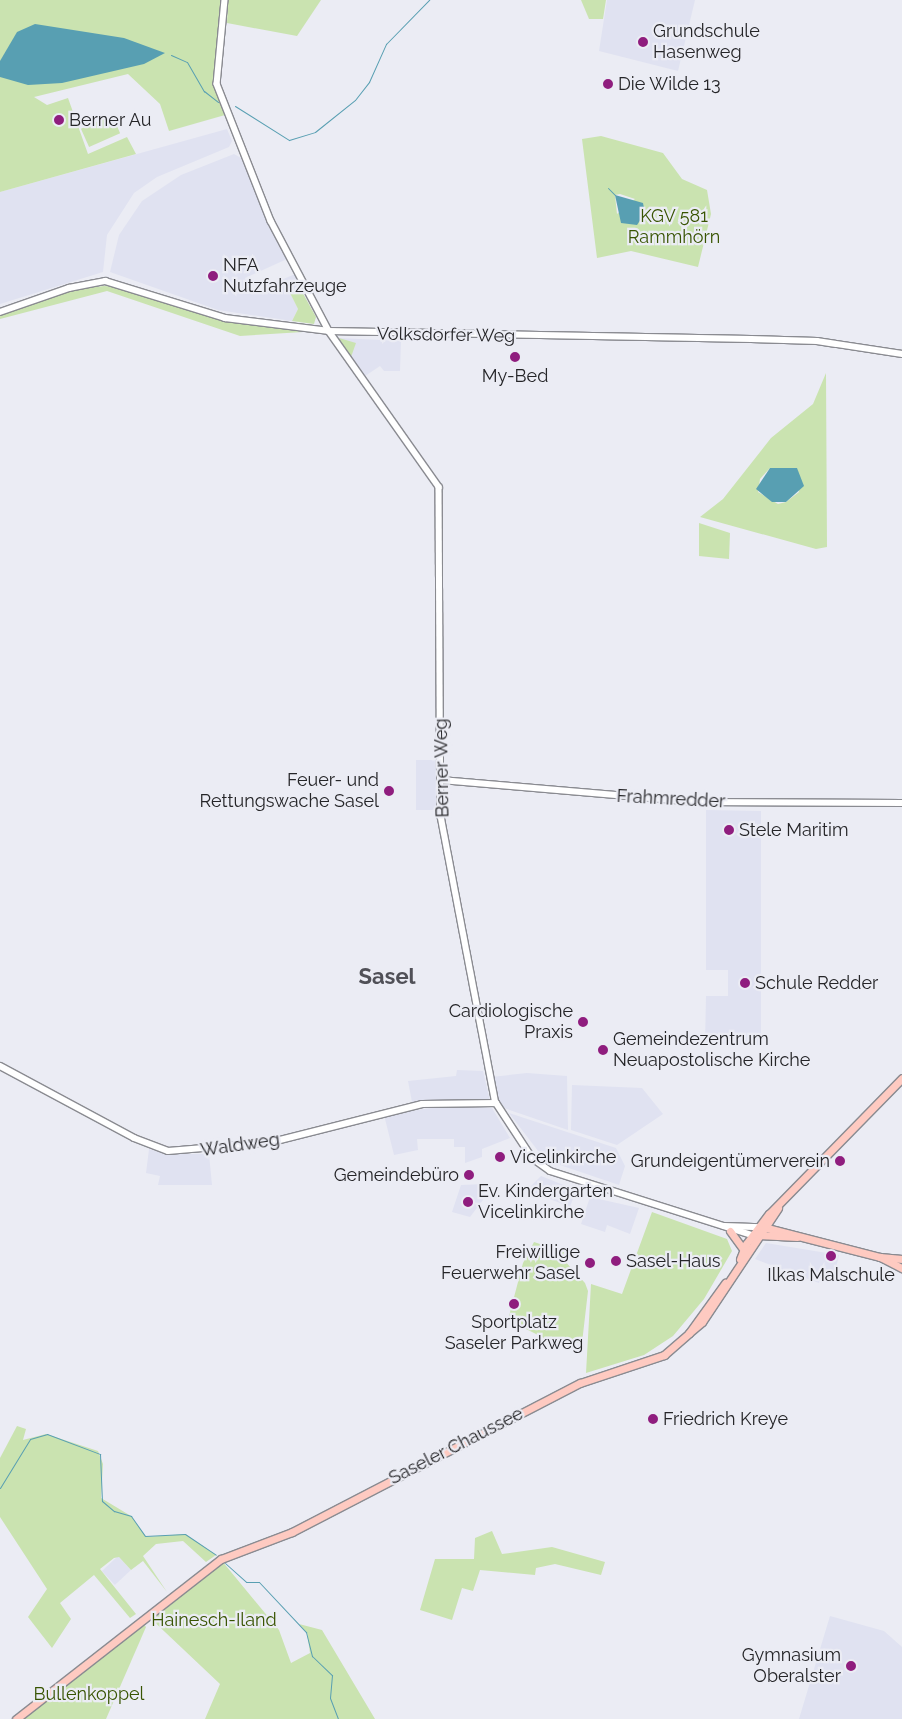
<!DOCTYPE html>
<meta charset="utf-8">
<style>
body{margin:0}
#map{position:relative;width:902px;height:1719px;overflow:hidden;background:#ebecf4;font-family:Raleway,sans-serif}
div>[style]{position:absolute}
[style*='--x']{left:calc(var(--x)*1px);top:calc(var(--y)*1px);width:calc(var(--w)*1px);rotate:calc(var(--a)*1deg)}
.built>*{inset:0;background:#e0e2f1;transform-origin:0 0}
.green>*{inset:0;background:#cae3b0;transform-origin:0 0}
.water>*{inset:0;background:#589fb2}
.stream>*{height:1px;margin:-0.5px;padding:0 0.5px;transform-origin:0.5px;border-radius:0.5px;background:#589fb2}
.roads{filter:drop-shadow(1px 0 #8a8b91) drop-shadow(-1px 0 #8a8b91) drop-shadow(0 1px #8a8b91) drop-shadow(0 -1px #8a8b91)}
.tertiary>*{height:5.5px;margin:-2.75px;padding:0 2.75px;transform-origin:2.75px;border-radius:2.75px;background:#fff}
.secondary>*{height:6px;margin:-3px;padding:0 3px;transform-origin:3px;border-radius:3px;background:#fff}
.primary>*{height:7px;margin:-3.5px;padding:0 3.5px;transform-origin:3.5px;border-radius:3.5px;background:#fecac1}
.dots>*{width:14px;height:14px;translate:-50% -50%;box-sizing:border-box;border:2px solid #ebecf4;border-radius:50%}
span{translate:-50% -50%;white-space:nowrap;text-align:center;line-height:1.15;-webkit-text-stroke:4.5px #ebecf4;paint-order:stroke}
.poi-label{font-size:18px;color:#252528}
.left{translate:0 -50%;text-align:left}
.right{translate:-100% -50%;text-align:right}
.park-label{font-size:18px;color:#385402}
.street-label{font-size:18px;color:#252528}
.district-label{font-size:22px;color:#505057;font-weight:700}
</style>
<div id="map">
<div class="built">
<div style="clip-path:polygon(607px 0,695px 0,678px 71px,599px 51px)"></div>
<div style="clip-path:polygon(227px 129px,232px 141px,229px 147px,157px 177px,134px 193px,107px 235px,103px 272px,0 304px,0 192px)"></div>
<div style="clip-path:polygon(234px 154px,241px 158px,287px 259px,245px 278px,252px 293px,295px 274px,302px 288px,290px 293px,298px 309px,292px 321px,218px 310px,110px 272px,119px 235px,142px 201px,181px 175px)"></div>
<div style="clip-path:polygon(339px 338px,401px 341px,400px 371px,384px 371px,380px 366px,365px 376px)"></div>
<div style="left:416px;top:760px;width:21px;height:50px"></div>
<div style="clip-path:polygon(706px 810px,761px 811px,761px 1045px,705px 1044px,706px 996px,728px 996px,728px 970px,706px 970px)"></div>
<div style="clip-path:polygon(457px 1070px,483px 1071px,490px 1101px,412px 1102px,408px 1081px,456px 1076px)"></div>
<div style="clip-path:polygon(527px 1073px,567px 1076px,568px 1130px,498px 1106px,491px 1077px)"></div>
<div style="clip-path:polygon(572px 1085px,642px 1088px,663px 1114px,617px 1145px,571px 1130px)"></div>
<div style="clip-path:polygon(444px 1106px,492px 1108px,510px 1138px,482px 1149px,482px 1157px,465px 1163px,465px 1147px,454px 1147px,454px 1139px,417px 1139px,418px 1150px,394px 1155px,384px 1115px)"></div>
<div style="clip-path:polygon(509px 1113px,616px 1148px,625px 1166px,619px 1185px,545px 1160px)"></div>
<div style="clip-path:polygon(149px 1149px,165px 1154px,209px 1154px,212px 1185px,158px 1185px,160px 1176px,146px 1173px)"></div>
<div style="clip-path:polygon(541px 1176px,576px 1190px,570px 1207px,527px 1190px)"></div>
<div style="clip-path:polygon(485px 1184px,489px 1192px,470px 1217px,452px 1212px,461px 1185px)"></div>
<div style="clip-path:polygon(590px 1197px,639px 1208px,630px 1234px,607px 1225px,605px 1232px,581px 1224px)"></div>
<div style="clip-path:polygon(766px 1243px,839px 1255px,834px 1277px,821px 1274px,819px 1283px,755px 1259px)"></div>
<div style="left:118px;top:1556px;width:19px;height:22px;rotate:47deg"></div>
<div style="clip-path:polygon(830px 1616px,884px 1631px,902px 1647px,902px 1719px,799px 1719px)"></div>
</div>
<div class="green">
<div style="clip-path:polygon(0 0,222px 0,215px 82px,225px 115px,169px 131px,160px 104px,128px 74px,34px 97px,47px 105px,68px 98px,88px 154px,127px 137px,136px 154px,0 192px)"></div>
<div style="clip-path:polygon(228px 0,321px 0,297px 36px,227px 23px)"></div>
<div style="clip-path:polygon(581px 0,606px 0,603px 19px,589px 19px)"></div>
<div style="left:112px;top:115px;width:20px;height:34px;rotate:66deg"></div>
<div style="clip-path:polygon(evenodd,601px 136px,663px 153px,682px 179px,707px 190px,711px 214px,698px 267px,631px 251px,597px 258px,582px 139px,601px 136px,620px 194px,635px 199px,617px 214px,615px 195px,620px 194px)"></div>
<div style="clip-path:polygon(104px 286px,123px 287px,231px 322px,303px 332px,240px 336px,107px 291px,0 319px,0 314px,70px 290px)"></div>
<div style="clip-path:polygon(300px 288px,316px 317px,314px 324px,292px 321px,298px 309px,290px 293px)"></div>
<div style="clip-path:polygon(339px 338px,356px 343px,351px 357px,340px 341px)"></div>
<div style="clip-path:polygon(evenodd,826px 373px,827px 547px,816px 549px,700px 517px,723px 499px,771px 438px,813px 404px,826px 373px,770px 468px,794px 470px,799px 492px,786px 502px,778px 504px,758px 492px,760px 479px,770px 468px)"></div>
<div style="clip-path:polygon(699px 523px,730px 533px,729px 559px,699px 556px)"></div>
<div style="clip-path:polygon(652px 1212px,727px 1239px,732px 1251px,704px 1299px,673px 1336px,644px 1355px,586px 1373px,591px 1284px,622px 1294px)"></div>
<div style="clip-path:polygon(534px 1242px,564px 1252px,562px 1258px,585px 1283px,588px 1291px,582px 1343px,548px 1340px,508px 1320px,523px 1263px)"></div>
<div style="clip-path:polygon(17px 1426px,26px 1429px,23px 1440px,46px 1434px,98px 1451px,103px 1464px,101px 1498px,131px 1516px,146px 1537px,185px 1534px,216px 1555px,206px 1562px,183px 1541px,156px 1544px,143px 1556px,167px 1592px,143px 1561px,131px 1570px,119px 1557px,114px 1558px,100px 1569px,136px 1614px,130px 1618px,94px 1575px,60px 1603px,71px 1619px,52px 1648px,28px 1617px,47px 1589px,0 1517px,0 1458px)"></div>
<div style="clip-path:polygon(492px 1531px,502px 1554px,552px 1547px,605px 1562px,601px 1575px,555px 1564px,536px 1568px,535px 1575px,480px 1570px,473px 1591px,462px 1588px,452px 1620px,420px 1610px,435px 1559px,474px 1559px,475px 1538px)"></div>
<div style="clip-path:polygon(222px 1561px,279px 1630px,291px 1663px,310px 1653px,307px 1633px,299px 1624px,322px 1630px,375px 1719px,205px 1719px,220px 1684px,147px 1615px)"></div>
<div style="clip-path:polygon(141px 1621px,146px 1627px,106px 1719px,16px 1719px)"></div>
</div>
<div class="water">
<div style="clip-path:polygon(35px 24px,124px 38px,165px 53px,144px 64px,62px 83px,28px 85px,0 77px,0 61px,17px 32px)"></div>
<div style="clip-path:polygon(615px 195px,643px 203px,645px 213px,637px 225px,621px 223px)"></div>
<div style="clip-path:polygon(770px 468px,797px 468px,804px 486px,786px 502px,772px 502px,756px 489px)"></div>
</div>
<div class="stream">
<div style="--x:171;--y:55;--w:17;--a:24"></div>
<div style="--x:187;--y:62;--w:34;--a:60"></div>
<div style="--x:204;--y:91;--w:18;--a:38"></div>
<div style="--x:235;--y:106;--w:64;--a:32.2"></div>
<div style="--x:289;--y:140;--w:27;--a:-17"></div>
<div style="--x:315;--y:132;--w:51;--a:-38.7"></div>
<div style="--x:355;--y:100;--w:23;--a:-52"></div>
<div style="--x:369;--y:82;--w:42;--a:-65.9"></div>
<div style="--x:386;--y:44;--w:62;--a:-45.7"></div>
<div style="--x:608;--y:188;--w:10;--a:45"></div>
<div style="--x:0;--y:1488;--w:57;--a:-58.5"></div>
<div style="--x:30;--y:1439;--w:18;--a:-16"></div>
<div style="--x:47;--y:1434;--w:57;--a:20.7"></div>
<div style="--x:100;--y:1454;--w:47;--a:87.6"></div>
<div style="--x:102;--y:1501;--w:16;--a:40"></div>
<div style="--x:114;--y:1511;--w:18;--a:16"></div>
<div style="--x:131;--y:1516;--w:24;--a:55"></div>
<div style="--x:145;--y:1536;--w:40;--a:-2.9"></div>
<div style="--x:185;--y:1534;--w:37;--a:34"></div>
<div style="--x:225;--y:1563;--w:28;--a:42"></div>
<div style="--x:246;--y:1582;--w:13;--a:0"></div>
<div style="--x:259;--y:1582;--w:69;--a:46.8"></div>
<div style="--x:306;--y:1632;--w:25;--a:76"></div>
<div style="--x:312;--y:1656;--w:28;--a:44"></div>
<div style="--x:332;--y:1675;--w:23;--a:95"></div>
<div style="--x:330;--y:1698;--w:22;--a:69"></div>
</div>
<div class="roads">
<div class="tertiary">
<div style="--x:225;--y:0;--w:84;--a:95.4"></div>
<div style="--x:217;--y:84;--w:147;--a:68.5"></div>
<div style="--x:271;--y:221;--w:124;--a:62.2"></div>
<div style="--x:329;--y:331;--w:191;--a:54.8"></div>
<div style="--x:439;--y:487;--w:329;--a:89.7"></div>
<div style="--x:441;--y:816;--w:292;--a:79.2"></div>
<div style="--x:0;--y:312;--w:73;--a:-19.2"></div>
<div style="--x:69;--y:288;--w:37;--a:-11"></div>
<div style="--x:105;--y:281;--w:126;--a:17.1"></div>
<div style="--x:225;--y:318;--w:105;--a:7.1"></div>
<div style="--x:329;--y:331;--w:422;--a:1.1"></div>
<div style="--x:751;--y:339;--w:66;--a:1.7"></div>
<div style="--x:817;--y:341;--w:86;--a:8.7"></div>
<div style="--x:441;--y:780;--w:257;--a:4.9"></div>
<div style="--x:697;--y:802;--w:205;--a:0.3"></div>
</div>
<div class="secondary">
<div style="--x:0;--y:1066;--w:152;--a:28.2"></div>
<div style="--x:134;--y:1138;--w:36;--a:21"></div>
<div style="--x:168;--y:1151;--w:104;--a:-4.9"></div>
<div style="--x:272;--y:1142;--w:155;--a:-14.2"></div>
<div style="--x:422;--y:1104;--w:74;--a:-0.8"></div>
<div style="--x:496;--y:1103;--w:66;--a:56.8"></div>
<div style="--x:532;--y:1158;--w:22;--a:36"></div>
<div style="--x:550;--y:1171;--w:212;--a:17.6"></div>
<div style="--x:724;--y:1226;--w:37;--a:2"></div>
</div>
<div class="primary">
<div style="--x:767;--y:1228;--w:117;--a:14.4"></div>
<div style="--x:880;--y:1257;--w:25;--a:27"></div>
<div style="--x:730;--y:1231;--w:22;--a:54"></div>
<div style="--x:758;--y:1235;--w:39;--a:3"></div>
<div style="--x:880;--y:1257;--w:22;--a:5"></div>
<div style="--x:740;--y:1259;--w:16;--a:-68"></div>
<div style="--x:746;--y:1244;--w:38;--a:-53"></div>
<div style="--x:769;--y:1214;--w:190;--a:-45.6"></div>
<div style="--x:689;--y:1333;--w:17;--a:-40"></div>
<div style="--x:702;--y:1322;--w:137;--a:-56.3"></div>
<div style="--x:16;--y:1719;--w:260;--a:-38"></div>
<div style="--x:221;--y:1559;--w:76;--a:-20.8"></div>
<div style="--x:292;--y:1532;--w:324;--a:-27.4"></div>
<div style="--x:580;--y:1383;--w:89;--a:-18.4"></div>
<div style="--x:664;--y:1355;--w:33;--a:-41"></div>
<div style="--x:689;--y:1333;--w:62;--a:-54.2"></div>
</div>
</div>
<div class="dots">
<div style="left:643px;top:42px;background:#8f1d7e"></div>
<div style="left:608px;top:84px;background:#8f1d7e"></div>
<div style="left:59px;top:120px;background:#8f1d7e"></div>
<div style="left:213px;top:276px;background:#8f1d7e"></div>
<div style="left:515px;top:357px;background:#8f1d7e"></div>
<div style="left:389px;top:791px;background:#8f1d7e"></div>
<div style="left:729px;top:830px;background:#8f1d7e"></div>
<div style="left:745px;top:983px;background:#8f1d7e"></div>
<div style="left:583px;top:1022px;background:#8f1d7e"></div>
<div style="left:603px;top:1050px;background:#8f1d7e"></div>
<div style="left:500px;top:1157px;background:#8f1d7e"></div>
<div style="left:840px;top:1161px;background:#8f1d7e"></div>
<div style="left:469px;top:1175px;background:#8f1d7e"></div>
<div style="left:468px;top:1202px;background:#8f1d7e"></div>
<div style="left:831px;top:1256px;background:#8f1d7e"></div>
<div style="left:616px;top:1261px;background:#8f1d7e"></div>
<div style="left:590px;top:1263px;background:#8f1d7e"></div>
<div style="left:514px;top:1304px;background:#8f1d7e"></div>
<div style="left:653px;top:1419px;background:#8f1d7e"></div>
<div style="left:851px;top:1666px;background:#8f1d7e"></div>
</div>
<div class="poi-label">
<span class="left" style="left:653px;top:42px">Grundschule<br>Hasenweg</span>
<span class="left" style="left:618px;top:84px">Die Wilde 13</span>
<span class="left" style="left:69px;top:120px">Berner Au</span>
<span class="left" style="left:223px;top:276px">NFA<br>Nutzfahrzeuge</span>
<span style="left:515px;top:376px">My-Bed</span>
<span class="right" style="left:379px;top:791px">Feuer- und<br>Rettungswache Sasel</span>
<span class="left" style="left:739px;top:830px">Stele Maritim</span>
<span class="left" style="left:755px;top:983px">Schule Redder</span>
<span class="right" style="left:573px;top:1022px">Cardiologische<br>Praxis</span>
<span class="left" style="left:613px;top:1050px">Gemeindezentrum<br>Neuapostolische Kirche</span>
<span class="left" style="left:510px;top:1157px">Vicelinkirche</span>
<span class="right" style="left:830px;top:1161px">Grundeigentümerverein</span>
<span class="right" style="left:459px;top:1175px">Gemeindebüro</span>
<span class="left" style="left:478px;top:1202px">Ev. Kindergarten<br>Vicelinkirche</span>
<span class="right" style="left:580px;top:1263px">Freiwillige<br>Feuerwehr Sasel</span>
<span class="left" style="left:626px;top:1261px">Sasel-Haus</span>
<span style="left:831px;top:1275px">Ilkas Malschule</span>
<span style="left:514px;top:1333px">Sportplatz<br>Saseler Parkweg</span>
<span class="left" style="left:663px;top:1419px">Friedrich Kreye</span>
<span class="right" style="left:841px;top:1666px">Gymnasium<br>Oberalster</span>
</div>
<div class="park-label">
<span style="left:674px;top:227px">KGV 581<br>Rammhörn</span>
<span style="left:214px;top:1620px">Hainesch-Iland</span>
<span style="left:89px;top:1694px">Bullenkoppel</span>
</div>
<div class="street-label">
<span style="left:446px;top:335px;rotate:1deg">Volksdorfer Weg</span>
<span style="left:442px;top:768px;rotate:-91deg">Berner Weg</span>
<span style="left:671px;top:799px;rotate:3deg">Frahmredder</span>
<span style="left:240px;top:1145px;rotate:-8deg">Waldweg</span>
<span style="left:456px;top:1446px;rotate:-27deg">Saseler Chaussee</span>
</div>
<div class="district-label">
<span style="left:387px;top:977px">Sasel</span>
</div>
</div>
